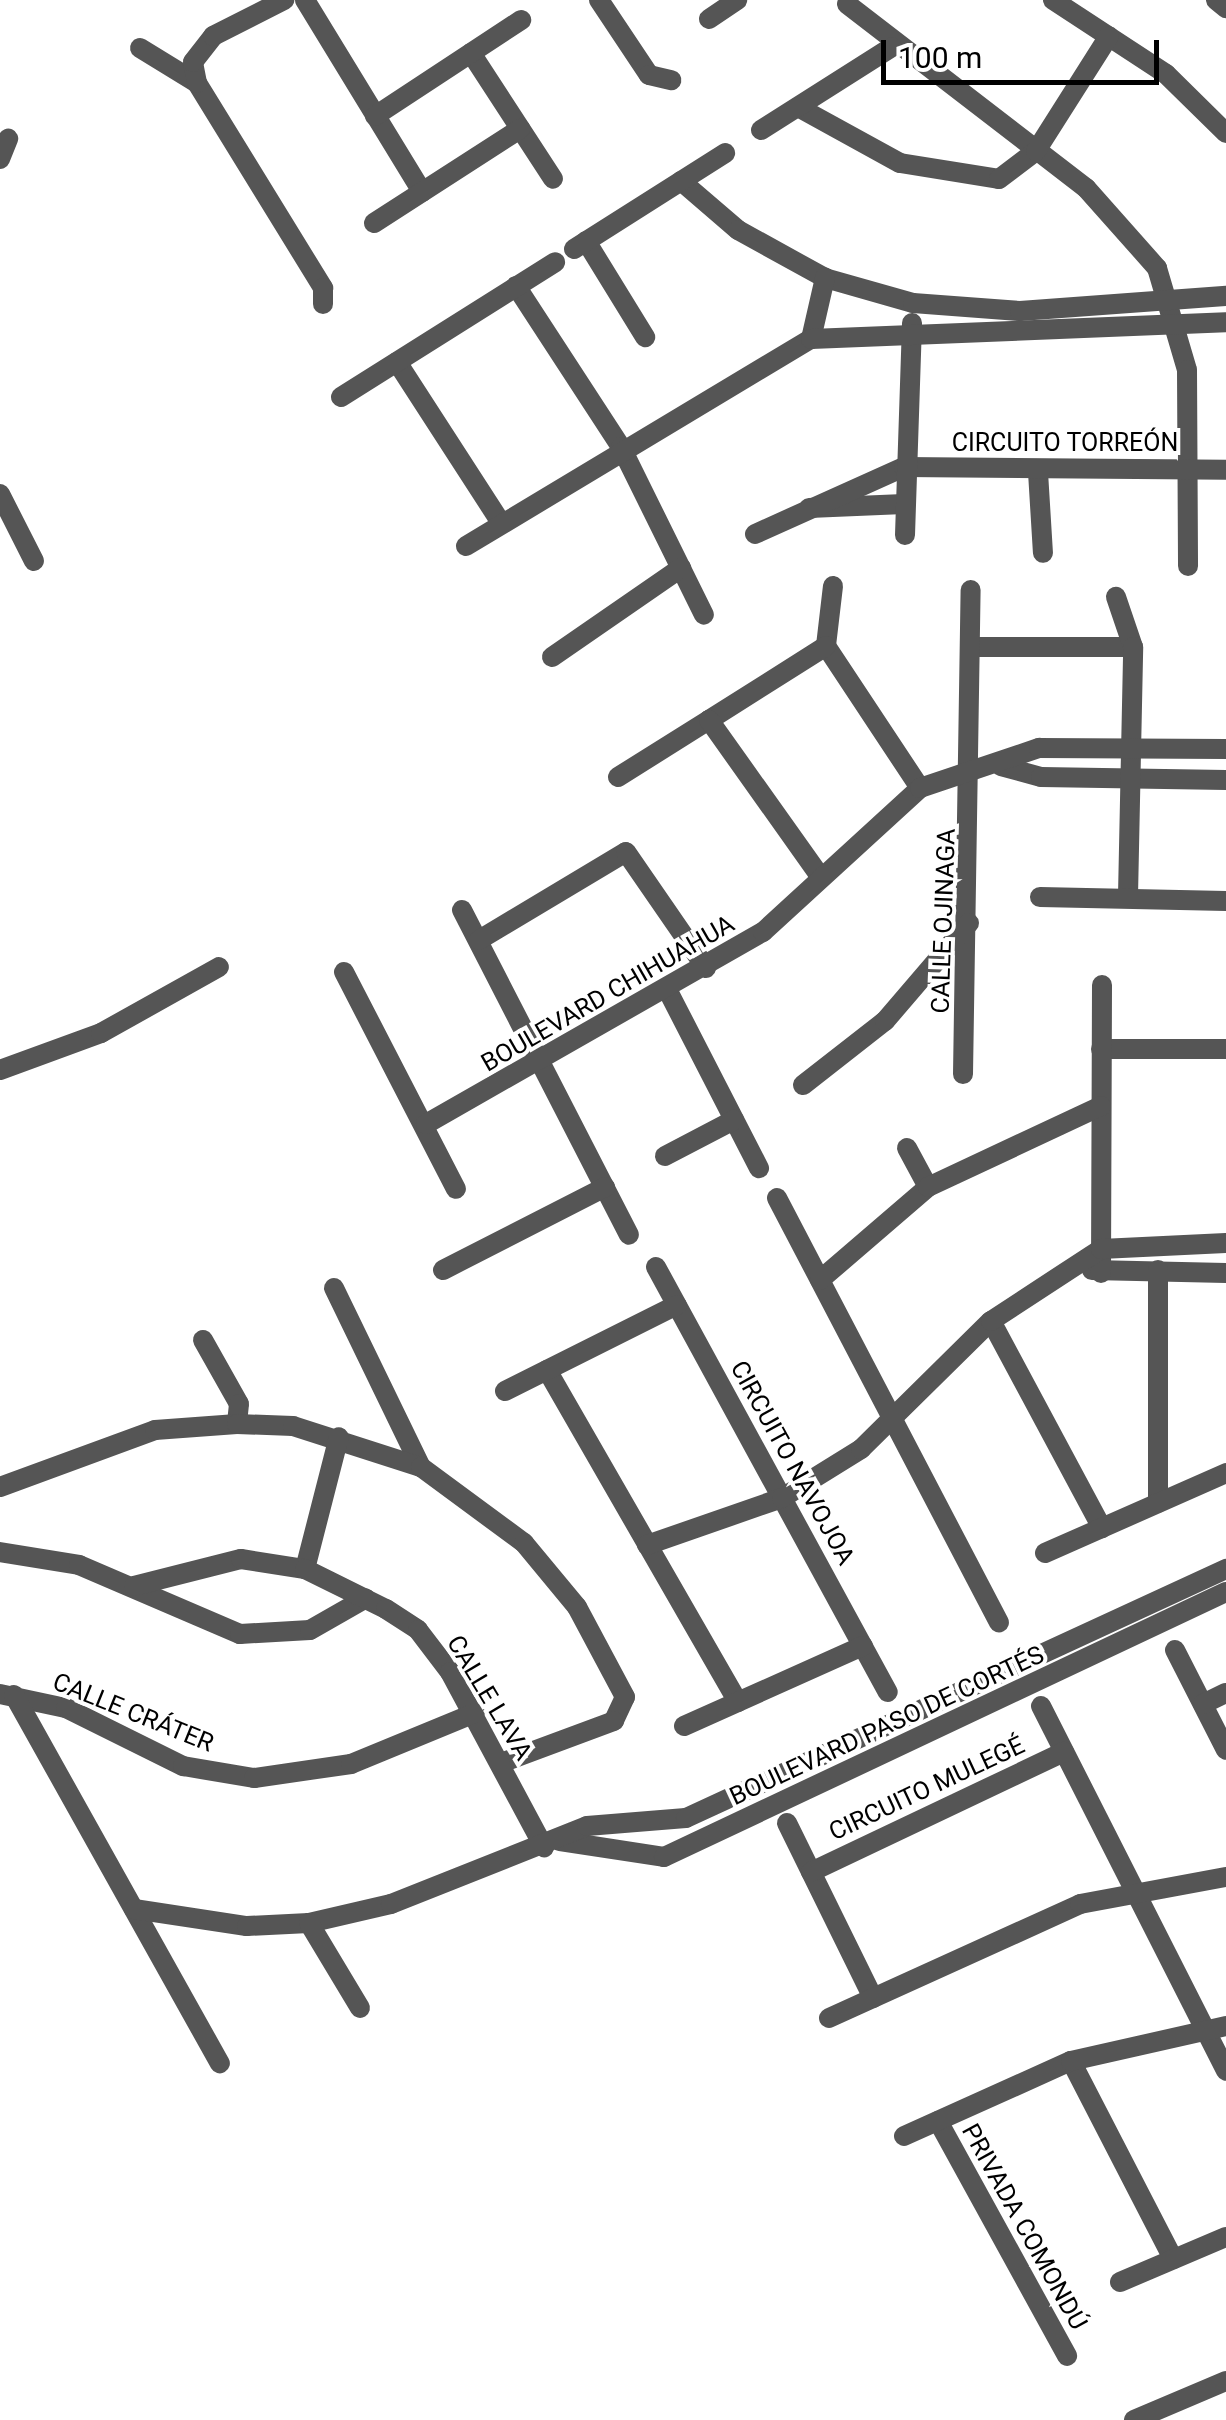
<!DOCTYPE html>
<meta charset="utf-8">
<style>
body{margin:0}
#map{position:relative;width:1226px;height:2420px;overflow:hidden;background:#fff;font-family:Roboto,sans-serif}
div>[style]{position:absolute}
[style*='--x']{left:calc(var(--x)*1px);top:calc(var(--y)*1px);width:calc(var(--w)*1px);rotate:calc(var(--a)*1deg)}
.minor>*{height:20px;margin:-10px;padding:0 10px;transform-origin:10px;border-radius:10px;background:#555}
.tertiary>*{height:20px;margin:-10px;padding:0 10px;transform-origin:10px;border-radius:10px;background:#555}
span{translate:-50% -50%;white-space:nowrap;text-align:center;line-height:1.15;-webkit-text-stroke:8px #fff;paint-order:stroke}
.street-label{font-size:25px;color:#000}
.scale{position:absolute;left:881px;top:40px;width:278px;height:45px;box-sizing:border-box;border:5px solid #000;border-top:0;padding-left:12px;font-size:30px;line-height:35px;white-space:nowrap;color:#000;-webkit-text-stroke:8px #fff;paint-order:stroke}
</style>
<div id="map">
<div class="minor">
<div style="--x:305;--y:0;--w:225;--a:58.6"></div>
<div style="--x:599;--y:0;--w:90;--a:56.3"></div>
<div style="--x:649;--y:75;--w:23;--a:13"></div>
<div style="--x:1053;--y:0;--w:135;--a:33.2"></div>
<div style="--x:1166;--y:74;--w:84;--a:44.5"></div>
<div style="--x:847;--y:4;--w:302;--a:37.6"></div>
<div style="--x:1086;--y:188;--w:107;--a:48.4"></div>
<div style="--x:1157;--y:268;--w:106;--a:73.6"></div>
<div style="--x:1187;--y:370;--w:196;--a:89.7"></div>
<div style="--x:709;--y:19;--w:34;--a:-34"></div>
<div style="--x:140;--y:48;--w:67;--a:31.6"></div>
<div style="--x:197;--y:83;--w:241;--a:58.4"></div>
<div style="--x:323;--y:288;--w:16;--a:90"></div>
<div style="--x:471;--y:53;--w:150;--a:56.9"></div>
<div style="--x:197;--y:83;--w:21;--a:-101"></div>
<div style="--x:193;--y:62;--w:33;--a:-52"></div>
<div style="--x:213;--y:36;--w:80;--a:-26.9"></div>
<div style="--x:798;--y:107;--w:116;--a:28.8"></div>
<div style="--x:900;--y:163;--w:100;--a:9.2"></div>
<div style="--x:999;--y:179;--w:46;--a:-37.1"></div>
<div style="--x:1036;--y:151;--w:136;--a:-57.6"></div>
<div style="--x:375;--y:116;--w:175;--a:-33.3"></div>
<div style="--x:761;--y:130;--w:155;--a:-32.4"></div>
<div style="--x:0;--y:159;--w:22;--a:-68"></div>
<div style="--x:681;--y:181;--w:75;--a:40.7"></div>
<div style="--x:738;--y:230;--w:99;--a:28.9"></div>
<div style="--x:825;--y:278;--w:91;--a:15.9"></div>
<div style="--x:913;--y:303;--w:107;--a:4.3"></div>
<div style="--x:1020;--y:311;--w:207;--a:-4.2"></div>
<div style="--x:374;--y:223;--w:174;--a:-32.8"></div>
<div style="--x:586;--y:241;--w:113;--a:58.4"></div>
<div style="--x:574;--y:249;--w:179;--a:-32.4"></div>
<div style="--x:516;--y:286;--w:192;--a:56.9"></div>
<div style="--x:621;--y:447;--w:187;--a:63.7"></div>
<div style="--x:811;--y:339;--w:63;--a:-77.1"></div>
<div style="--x:397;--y:362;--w:192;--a:57.1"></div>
<div style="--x:341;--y:397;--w:253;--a:-32.2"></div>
<div style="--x:1038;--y:472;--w:81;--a:86.5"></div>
<div style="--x:0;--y:494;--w:75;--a:63.1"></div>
<div style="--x:809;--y:508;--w:95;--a:-2.4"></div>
<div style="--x:755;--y:534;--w:163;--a:-24.2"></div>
<div style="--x:904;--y:467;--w:322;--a:0.5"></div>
<div style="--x:905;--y:535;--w:212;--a:-88.1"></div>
<div style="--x:466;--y:546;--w:402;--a:-31"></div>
<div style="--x:811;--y:339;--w:415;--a:-2.3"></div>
<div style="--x:833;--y:586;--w:60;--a:96.7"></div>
<div style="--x:826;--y:646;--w:170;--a:56.5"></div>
<div style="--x:970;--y:647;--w:163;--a:0"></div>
<div style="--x:1133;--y:647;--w:53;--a:-108.8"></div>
<div style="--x:552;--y:657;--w:157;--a:-34.6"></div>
<div style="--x:709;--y:720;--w:138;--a:-32.3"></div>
<div style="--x:1001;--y:766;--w:41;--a:15.4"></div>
<div style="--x:1041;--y:777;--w:185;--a:0.9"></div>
<div style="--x:618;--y:777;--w:107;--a:-32.1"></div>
<div style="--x:709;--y:720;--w:190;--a:54.6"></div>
<div style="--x:1128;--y:896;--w:249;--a:-88.8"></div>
<div style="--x:1040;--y:897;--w:186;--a:1.2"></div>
<div style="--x:462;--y:910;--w:365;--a:62.8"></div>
<div style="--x:479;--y:940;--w:171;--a:-30.9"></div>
<div style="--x:626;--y:852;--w:141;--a:55.4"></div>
<div style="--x:344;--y:972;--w:244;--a:62.7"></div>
<div style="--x:669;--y:993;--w:197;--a:62.8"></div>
<div style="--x:1101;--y:1049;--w:125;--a:0"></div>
<div style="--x:0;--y:1070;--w:108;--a:-20.1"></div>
<div style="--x:101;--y:1033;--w:135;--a:-29.2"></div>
<div style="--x:963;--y:1074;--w:484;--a:-89.1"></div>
<div style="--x:803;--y:1085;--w:104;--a:-38"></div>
<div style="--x:885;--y:1021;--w:129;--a:-49.4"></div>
<div style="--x:426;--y:1124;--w:388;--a:-29.7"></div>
<div style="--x:763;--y:932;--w:213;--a:-42.5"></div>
<div style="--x:920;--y:788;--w:126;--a:-18.6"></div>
<div style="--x:1039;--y:748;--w:187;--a:0.3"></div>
<div style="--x:907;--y:1148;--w:44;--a:61.7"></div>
<div style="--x:665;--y:1156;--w:78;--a:-27.6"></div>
<div style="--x:777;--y:1198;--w:479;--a:62.4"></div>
<div style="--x:656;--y:1267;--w:484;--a:61.4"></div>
<div style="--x:443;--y:1270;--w:182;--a:-27.1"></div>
<div style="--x:1092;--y:1270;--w:134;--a:1.3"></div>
<div style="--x:1101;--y:1273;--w:288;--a:-89.8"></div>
<div style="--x:820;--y:1280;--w:143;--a:-40.7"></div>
<div style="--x:928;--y:1187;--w:191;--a:-25.1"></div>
<div style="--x:334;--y:1288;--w:199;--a:64.1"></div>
<div style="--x:991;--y:1321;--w:235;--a:61.8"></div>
<div style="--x:203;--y:1340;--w:73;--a:60.6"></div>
<div style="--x:239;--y:1404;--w:20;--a:96"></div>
<div style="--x:547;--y:1370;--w:383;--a:60.1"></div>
<div style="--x:505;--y:1391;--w:192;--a:-26.6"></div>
<div style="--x:0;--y:1487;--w:165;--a:-20.2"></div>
<div style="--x:155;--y:1430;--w:82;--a:-4.2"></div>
<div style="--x:237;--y:1424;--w:56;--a:2"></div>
<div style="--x:293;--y:1426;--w:134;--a:17.8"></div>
<div style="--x:421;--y:1467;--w:128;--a:36.4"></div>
<div style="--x:524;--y:1543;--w:83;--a:50.4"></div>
<div style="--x:577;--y:1607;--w:102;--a:61.9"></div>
<div style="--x:625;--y:1697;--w:26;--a:115"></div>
<div style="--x:614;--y:1721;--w:121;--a:159.6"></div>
<div style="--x:1158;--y:1503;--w:233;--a:-90"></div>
<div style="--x:647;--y:1545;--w:143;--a:-19.2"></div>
<div style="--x:782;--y:1498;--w:93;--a:-31.8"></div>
<div style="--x:861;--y:1449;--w:182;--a:-44.6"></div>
<div style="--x:991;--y:1321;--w:131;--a:-33.2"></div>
<div style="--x:1101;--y:1249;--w:125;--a:-2.7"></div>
<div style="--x:0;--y:1552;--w:80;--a:9.3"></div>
<div style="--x:79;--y:1565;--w:175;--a:23.2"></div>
<div style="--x:240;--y:1634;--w:70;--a:-3.3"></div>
<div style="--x:310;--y:1630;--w:64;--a:-29.7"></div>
<div style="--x:1045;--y:1553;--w:198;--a:-23.8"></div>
<div style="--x:305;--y:1569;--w:136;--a:-75.6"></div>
<div style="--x:134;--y:1586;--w:110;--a:-14.2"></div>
<div style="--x:241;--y:1559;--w:65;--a:8.9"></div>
<div style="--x:305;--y:1569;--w:90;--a:26.3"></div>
<div style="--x:386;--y:1609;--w:38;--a:33"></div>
<div style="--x:418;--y:1630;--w:53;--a:52.7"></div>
<div style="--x:450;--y:1672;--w:199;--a:61.8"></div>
<div style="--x:1175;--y:1650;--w:112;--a:63"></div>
<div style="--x:0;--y:1694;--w:67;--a:12"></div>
<div style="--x:66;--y:1708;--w:131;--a:26.4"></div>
<div style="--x:183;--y:1766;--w:72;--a:9.6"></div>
<div style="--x:254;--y:1778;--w:98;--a:-8.2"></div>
<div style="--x:351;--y:1764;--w:134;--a:-22.4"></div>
<div style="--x:14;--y:1695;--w:422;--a:60.8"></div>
<div style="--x:1203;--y:1704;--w:25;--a:-26"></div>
<div style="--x:1041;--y:1706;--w:409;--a:63.1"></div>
<div style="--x:684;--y:1726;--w:196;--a:-24.1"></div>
<div style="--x:787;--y:1823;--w:195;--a:63.8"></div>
<div style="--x:560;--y:1841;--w:105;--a:8.7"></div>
<div style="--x:664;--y:1857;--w:621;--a:-25.25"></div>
<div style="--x:811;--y:1872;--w:280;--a:-25.4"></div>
<div style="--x:134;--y:1909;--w:114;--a:8.6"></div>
<div style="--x:247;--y:1926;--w:62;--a:-2.8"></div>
<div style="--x:309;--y:1923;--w:84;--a:-13"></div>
<div style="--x:391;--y:1904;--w:211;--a:-21.7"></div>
<div style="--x:587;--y:1826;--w:99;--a:-4.6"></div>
<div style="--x:686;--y:1818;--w:595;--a:-24.75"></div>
<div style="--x:309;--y:1923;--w:99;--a:59"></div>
<div style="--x:829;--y:2018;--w:276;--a:-24.4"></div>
<div style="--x:1080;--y:1904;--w:148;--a:-10.5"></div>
<div style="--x:1071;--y:2061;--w:223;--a:62.7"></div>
<div style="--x:938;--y:2121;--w:268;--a:61.2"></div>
<div style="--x:904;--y:2136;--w:183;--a:-24.2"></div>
<div style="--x:1071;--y:2061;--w:159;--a:-12.7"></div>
<div style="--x:1120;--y:2282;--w:115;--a:-23"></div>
<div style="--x:1134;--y:2420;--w:100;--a:-23"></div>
</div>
<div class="tertiary">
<div style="--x:1216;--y:0;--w:13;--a:39"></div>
</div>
<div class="street-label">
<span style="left:1065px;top:443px">CIRCUITO TORREÓN</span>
<span style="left:944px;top:921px;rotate:-88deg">CALLE OJINAGA</span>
<span style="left:608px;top:994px;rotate:-30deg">BOULEVARD CHIHUAHUA</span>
<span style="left:792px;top:1463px;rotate:61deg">CIRCUITO NAVOJOA</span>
<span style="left:489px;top:1698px;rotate:59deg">CALLE LAVA</span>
<span style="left:133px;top:1713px;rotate:22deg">CALLE CRÁTER</span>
<span style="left:887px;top:1726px;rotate:-25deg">BOULEVARD PASO DE CORTÉS</span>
<span style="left:927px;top:1789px;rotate:-25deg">CIRCUITO MULEGÉ</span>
<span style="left:1024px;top:2227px;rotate:61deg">PRIVADA COMONDÚ</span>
</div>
<div class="scale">100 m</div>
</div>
